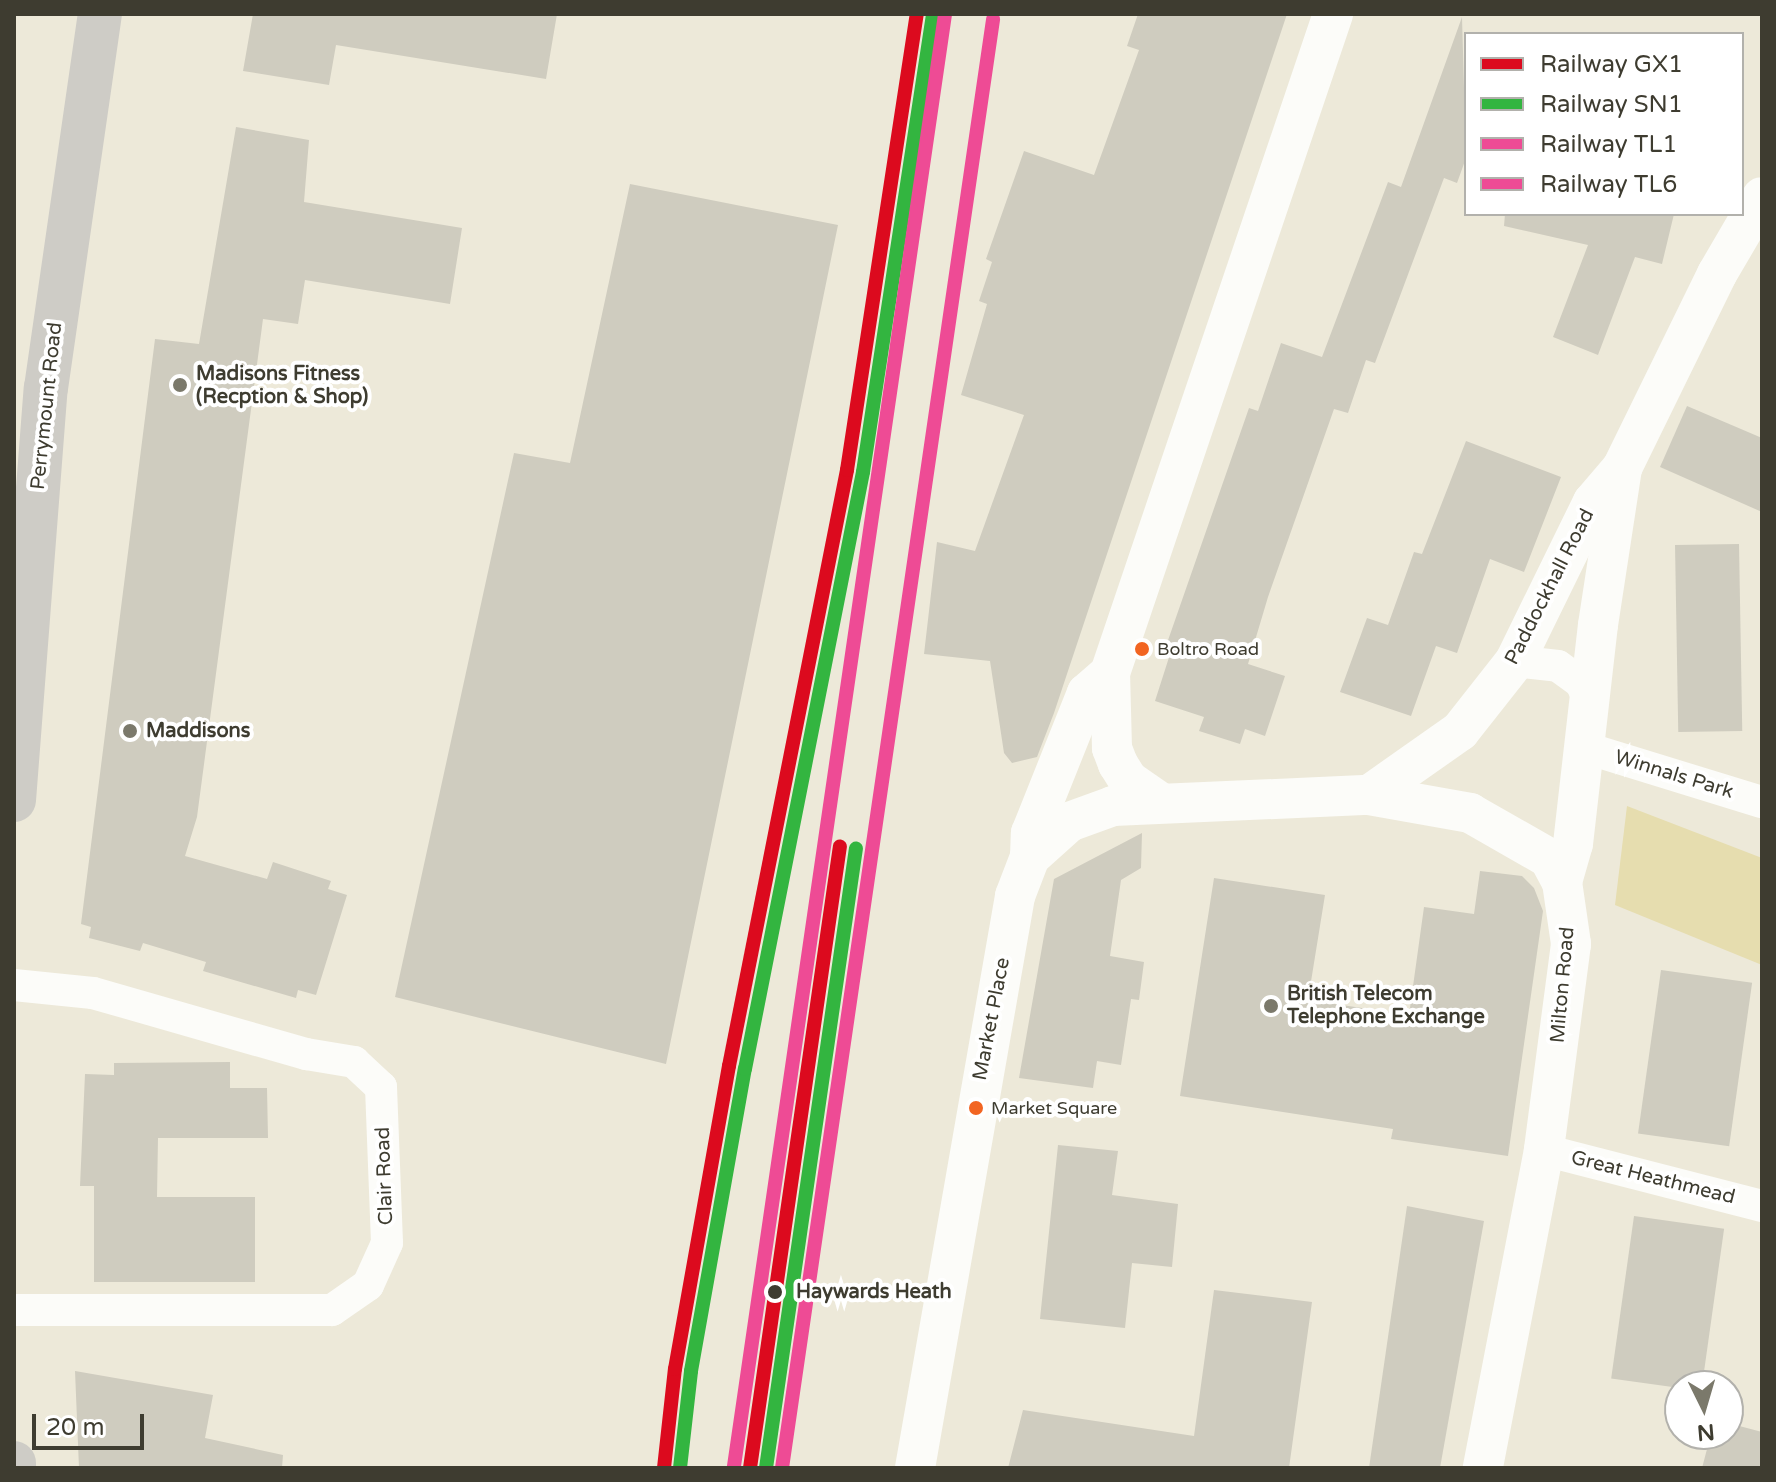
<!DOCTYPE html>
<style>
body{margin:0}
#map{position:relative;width:1776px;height:1482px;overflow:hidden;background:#ede9d9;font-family:"Varela Round",sans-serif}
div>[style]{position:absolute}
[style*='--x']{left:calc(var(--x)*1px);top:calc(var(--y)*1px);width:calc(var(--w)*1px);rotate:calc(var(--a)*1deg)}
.green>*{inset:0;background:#e6ddaf}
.building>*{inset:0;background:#cfccbf;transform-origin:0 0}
.minor>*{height:32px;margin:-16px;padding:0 16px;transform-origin:16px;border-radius:16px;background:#fcfcf9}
.tertiary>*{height:40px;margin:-20px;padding:0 20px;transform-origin:20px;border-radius:20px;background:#fcfcf9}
.secondary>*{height:44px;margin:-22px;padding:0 22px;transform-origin:22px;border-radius:22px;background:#ceccc6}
.rail-1>*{height:14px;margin:-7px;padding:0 7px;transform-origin:7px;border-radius:7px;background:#dc0a1e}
.rail-2>*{height:14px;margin:-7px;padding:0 7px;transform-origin:7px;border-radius:7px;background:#33b540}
.rail-3>*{height:14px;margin:-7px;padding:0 7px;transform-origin:7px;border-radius:7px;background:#ee4b95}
.rail-4>*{height:14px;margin:-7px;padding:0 7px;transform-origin:7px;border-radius:7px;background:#ee4b95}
.dots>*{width:22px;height:22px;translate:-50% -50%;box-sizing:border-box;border:4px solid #fff;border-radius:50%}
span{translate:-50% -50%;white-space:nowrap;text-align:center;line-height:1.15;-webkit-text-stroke:8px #fff;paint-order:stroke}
.bus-label{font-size:18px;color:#3e3c30}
.left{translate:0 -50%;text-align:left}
.poi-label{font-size:20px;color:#3e3c30;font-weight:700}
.street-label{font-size:20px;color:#3e3c30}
.stop-label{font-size:20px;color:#3e3c30;font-weight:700}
.frame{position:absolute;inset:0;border:16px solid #3e3c30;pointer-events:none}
.legend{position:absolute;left:1464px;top:32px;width:280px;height:184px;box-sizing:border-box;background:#fff;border:2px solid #b2b1ac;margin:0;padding:10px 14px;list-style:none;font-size:24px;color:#3e3c30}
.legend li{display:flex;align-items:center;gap:16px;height:40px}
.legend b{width:40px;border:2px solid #b2b1ac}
.north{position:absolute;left:1664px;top:1370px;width:80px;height:80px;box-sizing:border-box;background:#fff;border:2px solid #b2b1ac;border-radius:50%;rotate:175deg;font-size:22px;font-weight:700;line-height:32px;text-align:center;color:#3e3c30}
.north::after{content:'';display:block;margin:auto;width:28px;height:36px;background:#7b796b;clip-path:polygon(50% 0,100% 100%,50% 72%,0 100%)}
.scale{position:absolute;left:32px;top:1414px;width:112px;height:36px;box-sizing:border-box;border:4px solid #3e3c30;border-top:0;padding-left:10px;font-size:24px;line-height:28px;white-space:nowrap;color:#3e3c30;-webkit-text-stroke:6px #fff;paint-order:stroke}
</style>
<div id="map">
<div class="green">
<div style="clip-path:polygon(1627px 806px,1762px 858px,1762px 965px,1615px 905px)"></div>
</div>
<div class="building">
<div style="clip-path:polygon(253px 14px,557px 14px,546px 79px,336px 45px,329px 85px,243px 71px)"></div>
<div style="clip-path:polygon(1138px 14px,1287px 14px,1054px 713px,1037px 757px,1012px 763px,1004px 753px,990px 661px,924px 654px,937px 542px,975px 551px,1024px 415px,961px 395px,987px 304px,979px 301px,992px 262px,986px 259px,1024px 151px,1094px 175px,1139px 50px,1127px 46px)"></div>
<div style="clip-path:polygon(1462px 17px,1466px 158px,1457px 183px,1444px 178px,1375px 363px,1366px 360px,1348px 413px,1334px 409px,1268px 597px,1248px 664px,1285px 676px,1265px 736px,1245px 729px,1240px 744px,1199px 731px,1204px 717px,1155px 701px,1172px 648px,1166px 646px,1249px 408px,1258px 411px,1281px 343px,1322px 357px,1388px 182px,1401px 187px)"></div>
<div style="clip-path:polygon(236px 127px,309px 140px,304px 202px,462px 228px,450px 304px,305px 280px,298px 324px,263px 319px,197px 817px,185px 856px,267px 879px,273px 862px,331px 881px,328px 889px,347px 895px,316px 995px,298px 990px,296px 998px,203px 971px,206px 962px,143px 943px,140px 951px,89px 938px,91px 927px,81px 924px,155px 339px,199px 344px)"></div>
<div style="clip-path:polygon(630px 184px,838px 225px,666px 1064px,395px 997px,514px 453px,570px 463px)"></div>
<div style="clip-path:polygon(1505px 214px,1674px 214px,1662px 264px,1635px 257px,1598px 355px,1553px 337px,1588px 245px,1504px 226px)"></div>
<div style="clip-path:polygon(1687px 406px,1762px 438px,1762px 512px,1660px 467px)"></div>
<div style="clip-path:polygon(1466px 441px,1561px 477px,1524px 572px,1490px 559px,1457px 653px,1436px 646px,1411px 716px,1340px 692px,1367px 618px,1388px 625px,1414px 552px,1422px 554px)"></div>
<div style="left:1739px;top:544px;width:187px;height:64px;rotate:89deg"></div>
<div style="clip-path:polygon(1142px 833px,1141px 868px,1121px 880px,1110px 956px,1144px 962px,1139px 1000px,1131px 999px,1121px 1065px,1097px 1061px,1093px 1088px,1019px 1078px,1054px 879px)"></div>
<div style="clip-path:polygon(1480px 871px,1522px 876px,1534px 888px,1543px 911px,1508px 1156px,1391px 1139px,1393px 1129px,1180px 1096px,1214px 878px,1325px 895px,1308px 1000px,1409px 1015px,1424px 907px,1474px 914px)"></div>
<div style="left:1661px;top:970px;width:92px;height:165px;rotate:8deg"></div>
<div style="clip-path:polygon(230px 1062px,230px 1088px,267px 1088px,268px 1138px,158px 1138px,157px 1197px,255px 1197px,255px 1282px,94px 1282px,94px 1186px,80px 1186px,85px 1074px,114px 1075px,114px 1063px)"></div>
<div style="clip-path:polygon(1058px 1145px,1118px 1151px,1112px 1195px,1178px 1204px,1172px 1267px,1132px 1263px,1125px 1328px,1040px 1319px)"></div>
<div style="clip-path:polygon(1407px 1206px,1484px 1221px,1440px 1468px,1369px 1468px)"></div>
<div style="left:1634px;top:1216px;width:91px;height:164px;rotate:8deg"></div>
<div style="clip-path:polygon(1214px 1290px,1312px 1302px,1289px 1468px,1008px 1468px,1023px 1410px,1194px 1436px)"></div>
<div style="clip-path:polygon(75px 1371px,213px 1395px,205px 1438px,283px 1455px,282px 1468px,79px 1468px)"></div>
<div style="clip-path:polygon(1728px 1423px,1762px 1432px,1762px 1468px,1702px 1468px,1711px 1434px,1728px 1434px)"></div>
</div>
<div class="minor">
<div style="--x:1515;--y:661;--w:43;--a:6.6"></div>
<div style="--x:1558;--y:666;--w:29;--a:36"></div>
<div style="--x:1581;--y:683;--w:19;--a:65"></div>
<div style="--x:1586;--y:748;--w:184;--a:17.1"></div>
<div style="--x:14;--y:985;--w:79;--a:5.8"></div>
<div style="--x:93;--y:993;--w:222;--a:16"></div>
<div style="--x:306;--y:1054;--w:49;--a:9.5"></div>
<div style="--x:354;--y:1062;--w:37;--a:43"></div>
<div style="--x:381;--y:1087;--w:156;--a:87.8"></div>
<div style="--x:387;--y:1243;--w:46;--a:114.3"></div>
<div style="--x:368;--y:1285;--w:44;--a:145.2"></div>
<div style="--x:332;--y:1310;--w:318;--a:180"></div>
<div style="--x:1544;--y:1150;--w:225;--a:14.4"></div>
</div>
<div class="tertiary">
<div style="--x:1369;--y:795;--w:111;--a:-35.1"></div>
<div style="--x:1460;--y:731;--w:89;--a:-51.8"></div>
<div style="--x:1515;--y:661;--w:177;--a:-63.9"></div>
<div style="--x:1593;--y:502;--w:45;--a:-49.5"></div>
<div style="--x:1622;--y:468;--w:216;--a:-63.9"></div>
<div style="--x:1717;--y:274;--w:89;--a:-59.7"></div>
<div style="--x:1158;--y:801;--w:37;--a:-145"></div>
<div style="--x:1128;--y:780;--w:19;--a:-122"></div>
<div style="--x:1118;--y:764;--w:17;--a:-111"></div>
<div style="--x:1112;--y:748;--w:75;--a:-91.5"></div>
<div style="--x:1110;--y:673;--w:696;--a:-71.3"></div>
<div style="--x:1030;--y:857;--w:52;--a:-41.9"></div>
<div style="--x:1069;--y:822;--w:47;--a:-20"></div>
<div style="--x:1113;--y:806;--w:256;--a:-2.5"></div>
<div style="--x:1369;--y:795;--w:103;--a:10.1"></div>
<div style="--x:1470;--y:813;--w:91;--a:29.7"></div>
<div style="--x:1549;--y:858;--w:27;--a:62"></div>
<div style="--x:1562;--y:882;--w:63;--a:81.7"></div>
<div style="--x:1571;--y:944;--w:208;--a:97.5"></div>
<div style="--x:1544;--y:1150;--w:324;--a:100.9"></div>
<div style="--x:1562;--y:882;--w:40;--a:-74"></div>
<div style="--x:1573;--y:844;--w:220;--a:-83.5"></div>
<div style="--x:1598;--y:625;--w:159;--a:-81.3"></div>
<div style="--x:915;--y:1468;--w:581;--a:-80.08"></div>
<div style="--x:1015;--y:896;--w:42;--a:-69"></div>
<div style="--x:1030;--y:857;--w:24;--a:-88"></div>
<div style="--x:1031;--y:833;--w:151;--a:-68.2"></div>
<div style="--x:1087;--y:693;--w:30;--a:-41"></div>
</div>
<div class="secondary">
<div style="--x:14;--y:800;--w:413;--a:-85.6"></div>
<div style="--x:46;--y:388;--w:378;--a:-81.8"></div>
<div style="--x:14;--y:1463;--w:5;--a:90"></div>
</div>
<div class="rail-1">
<div style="--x:664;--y:1468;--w:100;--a:-83.7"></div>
<div style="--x:675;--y:1369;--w:308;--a:-79.9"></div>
<div style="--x:729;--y:1066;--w:608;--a:-78.8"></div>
<div style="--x:847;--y:470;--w:461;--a:-81.3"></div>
<div style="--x:750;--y:1468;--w:628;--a:-81.77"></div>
</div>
<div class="rail-2">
<div style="--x:680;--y:1468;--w:98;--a:-83.5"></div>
<div style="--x:691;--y:1371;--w:307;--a:-79.9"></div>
<div style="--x:745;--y:1069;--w:609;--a:-78.82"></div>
<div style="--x:863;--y:472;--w:461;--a:-81.3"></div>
<div style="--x:766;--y:1468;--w:626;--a:-81.74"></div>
</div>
<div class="rail-3">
<div style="--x:734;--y:1466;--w:1467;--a:-81.73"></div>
</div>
<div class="rail-4">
<div style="--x:782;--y:1468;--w:1464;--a:-81.71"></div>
</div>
<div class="dots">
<div style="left:180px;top:385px;background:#7b796b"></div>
<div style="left:1142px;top:649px;background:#f26522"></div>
<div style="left:130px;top:731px;background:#7b796b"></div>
<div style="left:1271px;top:1006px;background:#7b796b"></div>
<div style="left:976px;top:1108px;background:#f26522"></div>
<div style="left:775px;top:1292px;background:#3e3c30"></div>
</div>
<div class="bus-label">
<span class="left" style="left:1157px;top:649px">Boltro Road</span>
<span class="left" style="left:991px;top:1108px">Market Square</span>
</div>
<div class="poi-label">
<span class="left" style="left:196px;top:386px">Madisons Fitness<br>(Recption &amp; Shop)</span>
<span class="left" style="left:146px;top:731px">Maddisons</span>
<span class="left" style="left:1287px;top:1006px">British Telecom<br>Telephone Exchange</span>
</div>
<div class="street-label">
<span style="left:47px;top:406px;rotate:-84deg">Perrymount Road</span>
<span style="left:1550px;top:587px;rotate:-63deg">Paddockhall Road</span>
<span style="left:1674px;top:775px;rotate:17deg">Winnals Park</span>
<span style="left:1563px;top:985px;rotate:-85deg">Milton Road</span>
<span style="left:992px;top:1019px;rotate:-79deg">Market Place</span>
<span style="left:385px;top:1176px;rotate:-92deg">Clair Road</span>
<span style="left:1653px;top:1178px;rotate:14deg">Great Heathmead</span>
</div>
<div class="stop-label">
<span class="left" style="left:796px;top:1292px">Haywards Heath</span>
</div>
<div class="frame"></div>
<ul class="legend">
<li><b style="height:10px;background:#dc0a1e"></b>Railway GX1</li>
<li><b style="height:10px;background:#33b540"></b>Railway SN1</li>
<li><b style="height:10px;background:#ee4b95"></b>Railway TL1</li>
<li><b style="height:10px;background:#ee4b95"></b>Railway TL6</li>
</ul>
<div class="north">N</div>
<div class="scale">20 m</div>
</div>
